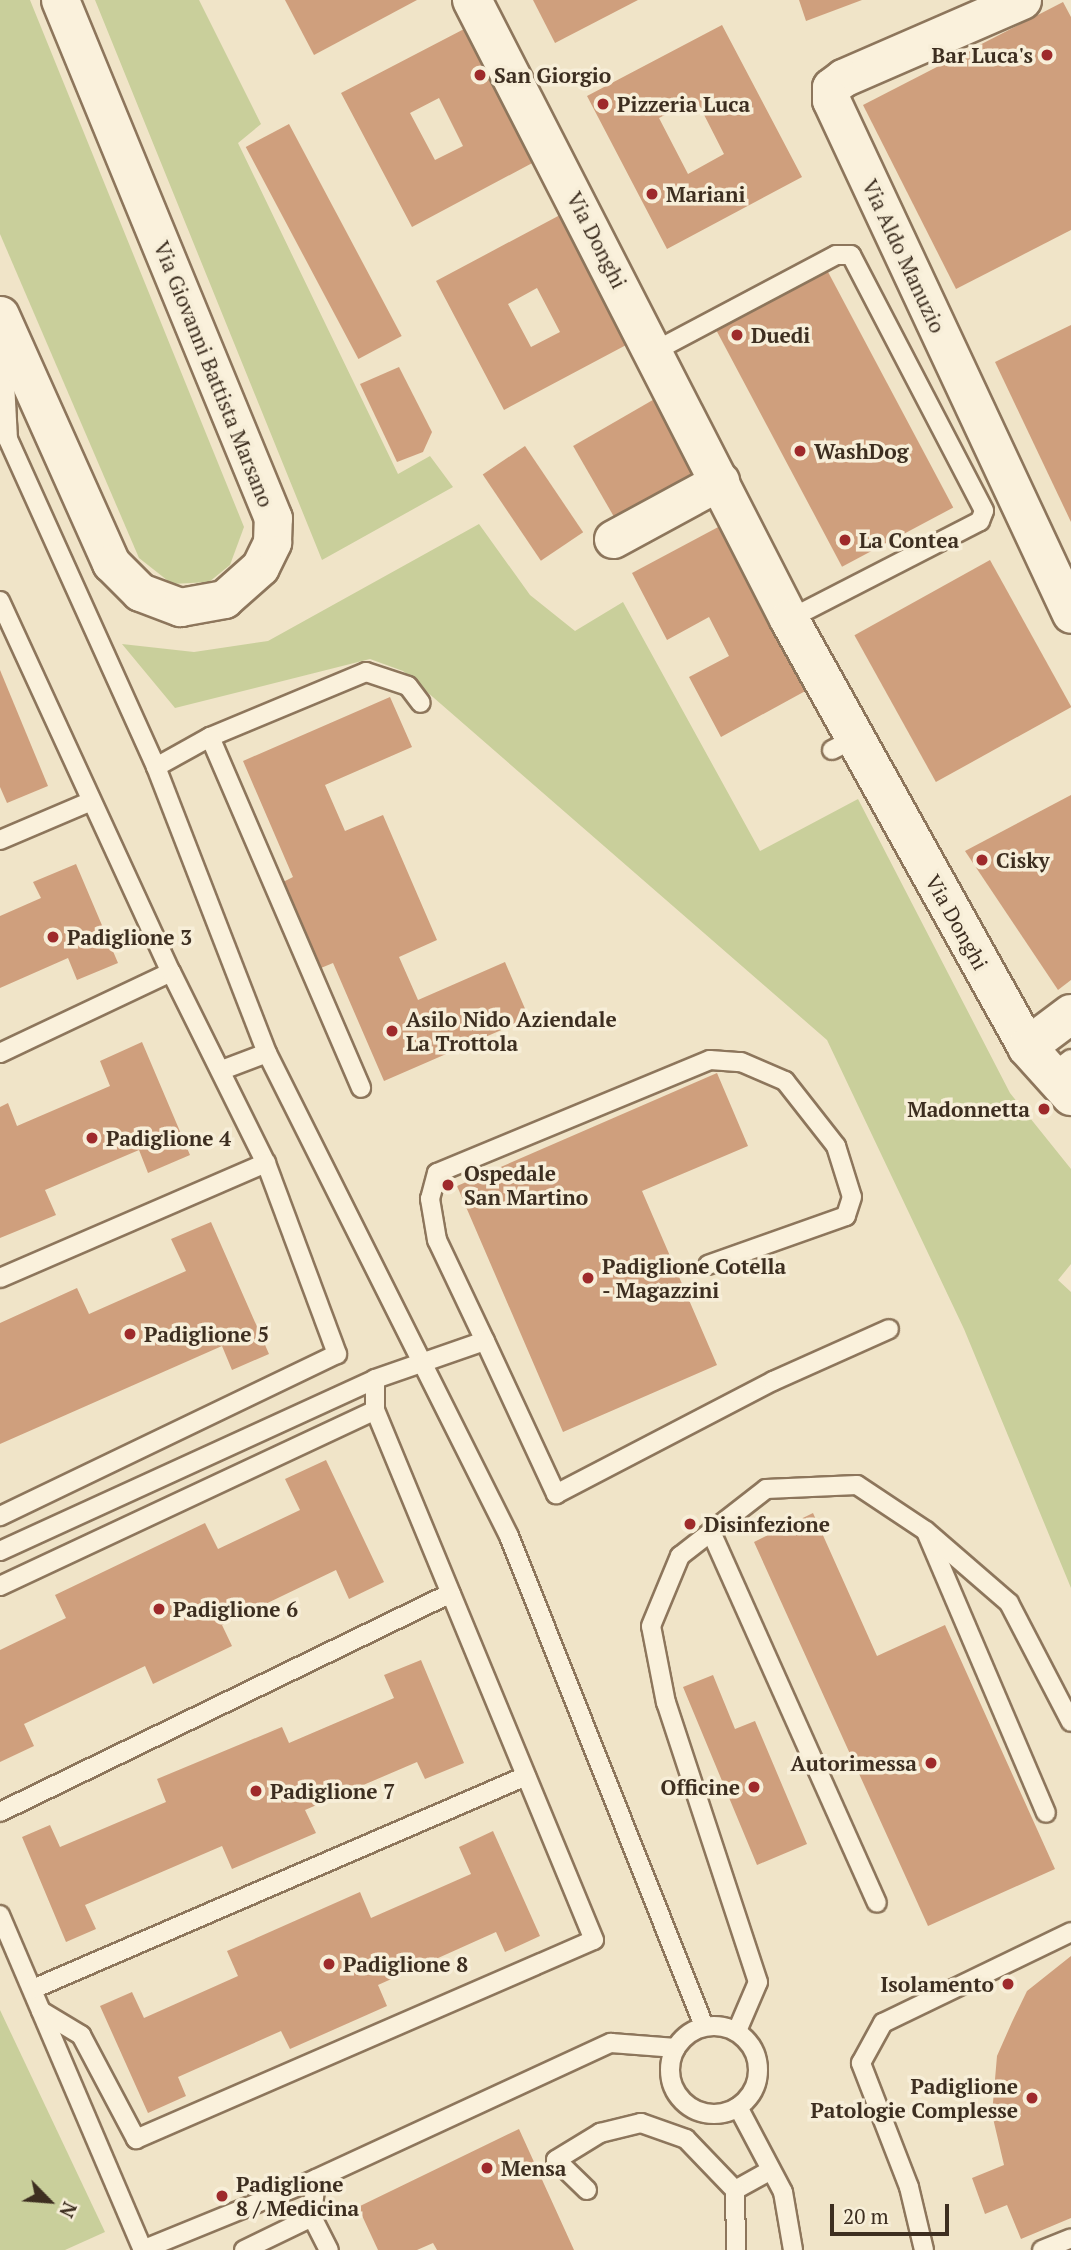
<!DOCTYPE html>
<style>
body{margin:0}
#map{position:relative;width:1071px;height:2250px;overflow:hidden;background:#f0e4c8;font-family:"PT Serif",serif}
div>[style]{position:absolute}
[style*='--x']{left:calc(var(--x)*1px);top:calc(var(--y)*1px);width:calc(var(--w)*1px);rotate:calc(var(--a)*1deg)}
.green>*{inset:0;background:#c9cf9b}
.building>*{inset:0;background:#cf9f7d;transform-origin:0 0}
.roads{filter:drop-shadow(2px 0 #8d765c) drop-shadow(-2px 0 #8d765c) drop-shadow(0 2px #8d765c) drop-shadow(0 -2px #8d765c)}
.lane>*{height:18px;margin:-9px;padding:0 9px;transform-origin:9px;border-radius:9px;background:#faf1dc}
.lane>.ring{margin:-9px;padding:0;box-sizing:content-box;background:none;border:18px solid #faf1dc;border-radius:50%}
.street>*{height:37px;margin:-18.5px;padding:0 18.5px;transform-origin:18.5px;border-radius:18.5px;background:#faf1dc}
.secondary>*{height:38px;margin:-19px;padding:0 19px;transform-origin:19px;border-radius:19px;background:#faf1dc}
.dots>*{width:19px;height:19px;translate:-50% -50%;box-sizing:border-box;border:4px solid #f7eed8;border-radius:50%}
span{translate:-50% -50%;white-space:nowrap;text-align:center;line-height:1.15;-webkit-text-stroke:7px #f7eed8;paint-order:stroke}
.poi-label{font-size:21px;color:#3d2e20;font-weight:700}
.right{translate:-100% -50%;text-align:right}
.left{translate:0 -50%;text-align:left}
.street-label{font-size:21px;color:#3d2e20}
.north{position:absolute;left:14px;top:2166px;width:70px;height:70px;-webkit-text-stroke:5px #f7eed8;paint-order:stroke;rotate:115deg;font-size:19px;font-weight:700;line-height:28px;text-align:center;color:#3d2e20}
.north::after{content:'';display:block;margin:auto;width:24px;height:32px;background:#3d2e20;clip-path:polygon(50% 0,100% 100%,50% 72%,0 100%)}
.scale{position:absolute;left:830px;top:2204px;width:119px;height:32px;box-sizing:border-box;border:4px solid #3d2e20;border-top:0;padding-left:9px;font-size:21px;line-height:24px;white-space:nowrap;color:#3d2e20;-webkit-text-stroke:5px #f7eed8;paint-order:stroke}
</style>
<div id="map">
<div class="green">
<div style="clip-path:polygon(0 0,30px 0,244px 527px,230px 565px,209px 582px,172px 584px,139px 558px,0 234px)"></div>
<div style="clip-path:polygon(95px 0,199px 0,261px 124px,238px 143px,398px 474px,430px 456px,453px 487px,322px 560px)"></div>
<div style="clip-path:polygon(479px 524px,530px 595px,575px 631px,623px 602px,760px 851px,858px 799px,1010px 1093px,1071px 1169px,1071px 1264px,1058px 1280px,1071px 1292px,1071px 1588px,964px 1329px,827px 1040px,403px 671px,370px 659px,175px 708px,122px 644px,194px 652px,268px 641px)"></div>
<div style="clip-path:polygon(0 2010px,105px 2232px,65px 2250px,0 2250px)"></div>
</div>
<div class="building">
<div style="clip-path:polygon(285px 0,417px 0,314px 55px)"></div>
<div style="clip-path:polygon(533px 0,638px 0,555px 43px)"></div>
<div style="clip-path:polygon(799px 0,862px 0,806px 21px)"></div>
<div style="clip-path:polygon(1063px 2px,1071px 17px,1071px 230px,956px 289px,863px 105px)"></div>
<div style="clip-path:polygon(evenodd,722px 25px,802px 177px,667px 249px,587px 96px,722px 25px,696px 99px,724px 154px,688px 174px,659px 118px,696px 99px)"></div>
<div style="clip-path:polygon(evenodd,466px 28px,536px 161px,412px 227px,341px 93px,466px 28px,439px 98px,463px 146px,435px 160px,410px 113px,439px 98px)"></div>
<div style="left:289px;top:124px;width:240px;height:49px;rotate:62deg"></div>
<div style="clip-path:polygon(evenodd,560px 215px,628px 344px,504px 410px,436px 281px,560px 215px,537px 288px,560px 332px,531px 347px,508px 304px,537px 288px)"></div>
<div style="left:819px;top:255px;width:286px;height:126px;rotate:62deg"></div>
<div style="clip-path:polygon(1071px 325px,1071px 522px,995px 362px)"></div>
<div style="clip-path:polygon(399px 367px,432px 432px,423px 452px,397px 462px,360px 384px)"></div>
<div style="left:658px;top:397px;width:84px;height:98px;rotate:60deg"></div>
<div style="left:525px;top:446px;width:104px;height:51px;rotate:56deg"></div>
<div style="clip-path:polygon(722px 525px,809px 689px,721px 737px,689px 677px,729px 656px,709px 617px,667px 640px,632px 573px)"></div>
<div style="left:990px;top:560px;width:168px;height:155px;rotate:61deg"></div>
<div style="clip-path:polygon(0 670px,48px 786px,7px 803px,0 787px)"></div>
<div style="clip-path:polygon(390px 697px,412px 747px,325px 785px,345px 831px,383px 815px,437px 940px,399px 957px,418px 1000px,505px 962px,529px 1018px,384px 1081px,333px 963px,321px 968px,283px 882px,293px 877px,243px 761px)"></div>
<div style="clip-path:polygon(1071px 795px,1071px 980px,1058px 990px,965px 851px)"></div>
<div style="clip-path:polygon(76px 864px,118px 963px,77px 980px,68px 958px,0 988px,0 916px,41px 898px,33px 882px)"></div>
<div style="clip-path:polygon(142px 1042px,190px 1155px,148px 1173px,139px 1150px,45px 1190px,56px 1215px,0 1238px,0 1107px,8px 1103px,17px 1126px,110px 1086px,100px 1061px)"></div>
<div style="clip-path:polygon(717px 1073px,748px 1146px,642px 1191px,717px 1365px,563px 1432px,457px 1186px)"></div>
<div style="clip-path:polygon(211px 1222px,269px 1354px,232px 1370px,222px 1346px,0 1444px,0 1323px,77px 1288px,89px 1314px,186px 1271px,171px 1239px)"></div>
<div style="clip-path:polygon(326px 1460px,384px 1582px,349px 1599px,336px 1570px,222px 1625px,232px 1646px,153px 1684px,145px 1666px,24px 1724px,34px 1746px,0 1762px,0 1650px,66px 1618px,55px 1595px,205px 1523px,218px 1549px,300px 1510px,285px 1479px)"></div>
<div style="clip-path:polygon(813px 1513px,877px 1656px,945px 1625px,1055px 1869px,928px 1926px,754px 1542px)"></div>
<div style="clip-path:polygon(421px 1660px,464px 1763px,425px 1779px,417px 1762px,305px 1810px,316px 1833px,232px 1869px,222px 1846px,85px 1905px,96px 1929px,66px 1942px,22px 1837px,50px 1825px,60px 1847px,166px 1802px,157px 1779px,282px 1727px,289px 1743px,394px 1698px,384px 1675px)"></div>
<div style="clip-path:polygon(713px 1675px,735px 1729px,755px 1721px,807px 1844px,757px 1865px,683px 1687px)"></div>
<div style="clip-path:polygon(493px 1831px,540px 1936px,505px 1952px,496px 1932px,378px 1985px,387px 2006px,290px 2049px,281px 2031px,178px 2077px,186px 2096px,148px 2113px,100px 2006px,132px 1992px,144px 2018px,238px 1976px,227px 1951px,360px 1892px,371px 1918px,471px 1874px,459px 1847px)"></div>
<div style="clip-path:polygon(1071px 1956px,1071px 2218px,1021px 2239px,1007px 2205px,985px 2214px,972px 2178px,1004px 2165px,992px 2114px,997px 2056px,1012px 2022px,1027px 1991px)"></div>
<div style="clip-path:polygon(519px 2129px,574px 2250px,437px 2250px,433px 2243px,417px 2250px,378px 2250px,358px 2207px)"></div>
</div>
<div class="roads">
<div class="lane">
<div style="--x:3;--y:344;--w:95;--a:87"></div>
<div style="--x:8;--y:439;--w:360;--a:65.7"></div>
<div style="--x:156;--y:767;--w:307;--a:68.8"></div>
<div style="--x:267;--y:1053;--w:540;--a:63.39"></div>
<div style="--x:509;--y:1536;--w:527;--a:68.3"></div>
<div style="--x:655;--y:351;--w:205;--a:-27.9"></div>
<div style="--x:836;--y:255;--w:15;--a:0"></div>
<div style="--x:851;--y:255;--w:288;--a:62.5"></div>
<div style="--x:984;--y:511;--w:11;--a:112"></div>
<div style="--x:980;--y:521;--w:215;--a:152.8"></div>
<div style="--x:0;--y:601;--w:409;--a:65.3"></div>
<div style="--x:210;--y:737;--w:169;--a:-22.6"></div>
<div style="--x:366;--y:672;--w:44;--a:18.4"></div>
<div style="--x:408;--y:686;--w:21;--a:53"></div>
<div style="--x:832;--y:750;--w:27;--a:-27"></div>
<div style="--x:156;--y:767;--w:62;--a:-29.1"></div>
<div style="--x:210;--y:737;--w:382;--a:66.7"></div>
<div style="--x:0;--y:840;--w:97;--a:-23.1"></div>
<div style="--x:0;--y:1053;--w:189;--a:-25.3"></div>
<div style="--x:171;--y:972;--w:213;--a:63.6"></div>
<div style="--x:266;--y:1163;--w:204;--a:69.6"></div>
<div style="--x:337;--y:1354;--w:374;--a:154.3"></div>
<div style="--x:222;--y:1070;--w:48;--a:-20.7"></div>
<div style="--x:1051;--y:1074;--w:25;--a:-37"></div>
<div style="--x:0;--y:1278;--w:290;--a:-23.4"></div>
<div style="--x:485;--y:1341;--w:112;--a:-115.4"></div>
<div style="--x:437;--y:1240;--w:42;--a:-99.7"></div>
<div style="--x:430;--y:1199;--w:27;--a:-75"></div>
<div style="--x:437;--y:1173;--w:295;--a:-22.5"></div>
<div style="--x:710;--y:1060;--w:31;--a:4"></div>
<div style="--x:741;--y:1062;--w:48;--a:23.4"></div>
<div style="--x:785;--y:1081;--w:83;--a:51.9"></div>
<div style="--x:836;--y:1146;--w:53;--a:72.6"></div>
<div style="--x:852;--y:1197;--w:20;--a:108"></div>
<div style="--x:846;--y:1216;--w:146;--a:160.5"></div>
<div style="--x:711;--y:1532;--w:406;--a:65.9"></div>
<div style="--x:927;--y:1534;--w:303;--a:66.9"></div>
<div style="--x:0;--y:1551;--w:413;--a:-24.6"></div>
<div style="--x:375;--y:1379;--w:116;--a:-19.1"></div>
<div style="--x:485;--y:1341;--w:169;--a:65.1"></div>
<div style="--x:556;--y:1494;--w:245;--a:-27.5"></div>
<div style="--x:773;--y:1381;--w:127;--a:-24.1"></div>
<div style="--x:0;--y:1586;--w:414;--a:-25.1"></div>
<div style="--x:0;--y:1812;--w:501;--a:-25.9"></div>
<div style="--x:0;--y:1915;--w:364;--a:66.9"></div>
<div style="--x:33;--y:1989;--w:537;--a:-23.37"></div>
<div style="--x:41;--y:2011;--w:47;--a:31"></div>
<div style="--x:81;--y:2035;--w:118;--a:62.1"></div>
<div style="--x:136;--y:2139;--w:499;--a:-23.5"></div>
<div style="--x:594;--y:1940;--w:573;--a:-112.45"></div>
<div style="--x:375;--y:1410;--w:31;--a:-90"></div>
<div class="ring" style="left:670px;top:2026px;width:70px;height:70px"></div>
<div style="--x:737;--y:2031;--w:53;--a:-66.8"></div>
<div style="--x:758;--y:1982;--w:294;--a:-108.2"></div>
<div style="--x:666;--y:1703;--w:78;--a:-101"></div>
<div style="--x:651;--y:1626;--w:76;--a:-67.5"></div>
<div style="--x:680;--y:1556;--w:109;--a:-37.9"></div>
<div style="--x:766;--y:1489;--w:91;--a:-2.5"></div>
<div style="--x:857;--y:1485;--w:83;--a:33.7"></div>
<div style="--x:926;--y:1531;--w:110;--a:40.9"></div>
<div style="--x:1009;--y:1603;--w:134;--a:62.5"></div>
<div style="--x:738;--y:2107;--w:96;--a:62.1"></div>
<div style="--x:783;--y:2192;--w:59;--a:80.2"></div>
<div style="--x:587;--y:2190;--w:43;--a:-135.9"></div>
<div style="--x:556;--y:2160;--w:52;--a:-31.5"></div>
<div style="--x:600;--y:2133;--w:42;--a:-13.7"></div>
<div style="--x:641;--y:2123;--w:48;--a:19.6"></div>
<div style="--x:686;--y:2139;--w:71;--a:46.1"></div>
<div style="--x:735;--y:2190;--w:41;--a:-29.1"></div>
<div style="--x:735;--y:2190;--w:60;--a:89"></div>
<div style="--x:312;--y:2217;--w:37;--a:63"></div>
<div style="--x:142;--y:2250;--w:188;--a:-22.2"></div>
<div style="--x:316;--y:2179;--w:325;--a:-24.8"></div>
<div style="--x:611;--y:2043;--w:65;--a:4.4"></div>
<div style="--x:244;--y:2250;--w:76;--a:-25.9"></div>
<div style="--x:312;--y:2217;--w:38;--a:-84"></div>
<div style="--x:924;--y:2250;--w:65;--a:-103.4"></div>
<div style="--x:909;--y:2187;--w:133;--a:-111.2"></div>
<div style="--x:861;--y:2063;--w:46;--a:-61.2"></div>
<div style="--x:883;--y:2023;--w:209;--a:-25.8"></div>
<div style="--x:1042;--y:2250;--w:31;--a:-22"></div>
</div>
<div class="street">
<div style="--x:1022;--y:0;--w:195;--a:156.5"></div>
<div style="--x:843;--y:78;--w:15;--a:143"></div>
<div style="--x:831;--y:87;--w:13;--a:90"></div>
<div style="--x:831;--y:100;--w:567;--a:64.97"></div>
<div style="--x:0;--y:315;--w:272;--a:65.9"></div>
<div style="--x:111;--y:563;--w:41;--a:45"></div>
<div style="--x:140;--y:592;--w:43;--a:20.6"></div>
<div style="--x:180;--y:607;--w:45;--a:-10.3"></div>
<div style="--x:224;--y:599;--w:48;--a:-41.6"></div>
<div style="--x:260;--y:567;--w:28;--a:-64"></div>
<div style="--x:272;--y:542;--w:24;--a:-88"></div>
<div style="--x:273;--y:518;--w:560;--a:-112.35"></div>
<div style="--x:613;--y:539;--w:122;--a:-28.5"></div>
</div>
<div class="secondary">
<div style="--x:472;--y:0;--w:695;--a:62.88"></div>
<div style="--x:789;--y:619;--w:490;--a:60.9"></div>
<div style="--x:1027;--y:1047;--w:66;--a:48.1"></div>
<div style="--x:1027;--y:1047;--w:55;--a:-36.9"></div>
</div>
</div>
<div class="dots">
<div style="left:1047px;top:55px;background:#9e2a2b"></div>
<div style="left:480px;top:75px;background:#9e2a2b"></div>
<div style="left:603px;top:104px;background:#9e2a2b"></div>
<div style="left:652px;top:194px;background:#9e2a2b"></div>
<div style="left:737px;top:335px;background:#9e2a2b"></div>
<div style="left:800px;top:451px;background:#9e2a2b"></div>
<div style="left:845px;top:540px;background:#9e2a2b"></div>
<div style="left:982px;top:860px;background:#9e2a2b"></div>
<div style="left:53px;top:937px;background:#9e2a2b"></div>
<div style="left:392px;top:1031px;background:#9e2a2b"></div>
<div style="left:1044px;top:1109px;background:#9e2a2b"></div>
<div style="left:92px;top:1138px;background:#9e2a2b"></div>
<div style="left:448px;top:1185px;background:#9e2a2b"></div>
<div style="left:588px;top:1278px;background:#9e2a2b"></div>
<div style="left:130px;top:1334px;background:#9e2a2b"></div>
<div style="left:690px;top:1524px;background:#9e2a2b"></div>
<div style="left:159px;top:1609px;background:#9e2a2b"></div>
<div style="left:931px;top:1763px;background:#9e2a2b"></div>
<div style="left:754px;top:1787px;background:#9e2a2b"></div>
<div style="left:256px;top:1791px;background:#9e2a2b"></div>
<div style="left:329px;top:1964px;background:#9e2a2b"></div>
<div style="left:1008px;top:1984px;background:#9e2a2b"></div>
<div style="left:1032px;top:2098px;background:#9e2a2b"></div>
<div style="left:487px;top:2168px;background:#9e2a2b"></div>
<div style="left:222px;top:2196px;background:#9e2a2b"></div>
</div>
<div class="poi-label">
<span class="right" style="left:1033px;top:55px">Bar Luca's</span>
<span class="left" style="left:494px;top:75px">San Giorgio</span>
<span class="left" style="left:617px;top:104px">Pizzeria Luca</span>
<span class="left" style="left:666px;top:194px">Mariani</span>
<span class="left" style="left:751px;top:335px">Duedi</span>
<span class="left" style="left:814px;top:451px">WashDog</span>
<span class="left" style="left:859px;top:540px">La Contea</span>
<span class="left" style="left:996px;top:860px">Cisky</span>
<span class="left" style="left:67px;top:937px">Padiglione 3</span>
<span class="left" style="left:406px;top:1031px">Asilo Nido Aziendale<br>La Trottola</span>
<span class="right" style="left:1030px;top:1109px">Madonnetta</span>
<span class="left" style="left:106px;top:1138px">Padiglione 4</span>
<span class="left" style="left:464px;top:1185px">Ospedale<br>San Martino</span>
<span class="left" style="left:602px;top:1278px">Padiglione Cotella<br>- Magazzini</span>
<span class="left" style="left:144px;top:1334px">Padiglione 5</span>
<span class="left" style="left:704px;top:1524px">Disinfezione</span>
<span class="left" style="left:173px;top:1609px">Padiglione 6</span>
<span class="right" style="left:917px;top:1763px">Autorimessa</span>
<span class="right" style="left:740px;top:1787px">Officine</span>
<span class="left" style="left:270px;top:1791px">Padiglione 7</span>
<span class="left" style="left:343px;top:1964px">Padiglione 8</span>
<span class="right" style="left:994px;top:1984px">Isolamento</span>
<span class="right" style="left:1018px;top:2098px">Padiglione<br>Patologie Complesse</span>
<span class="left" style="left:501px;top:2168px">Mensa</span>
<span class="left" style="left:236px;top:2196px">Padiglione<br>8 / Medicina</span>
</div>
<div class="street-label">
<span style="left:597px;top:240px;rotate:63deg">Via Donghi</span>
<span style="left:904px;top:256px;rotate:65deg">Via Aldo Manuzio</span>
<span style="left:214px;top:374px;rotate:68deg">Via Giovanni Battista Marsano</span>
<span style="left:957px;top:922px;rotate:61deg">Via Donghi</span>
</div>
<div class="north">N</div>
<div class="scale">20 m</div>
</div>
